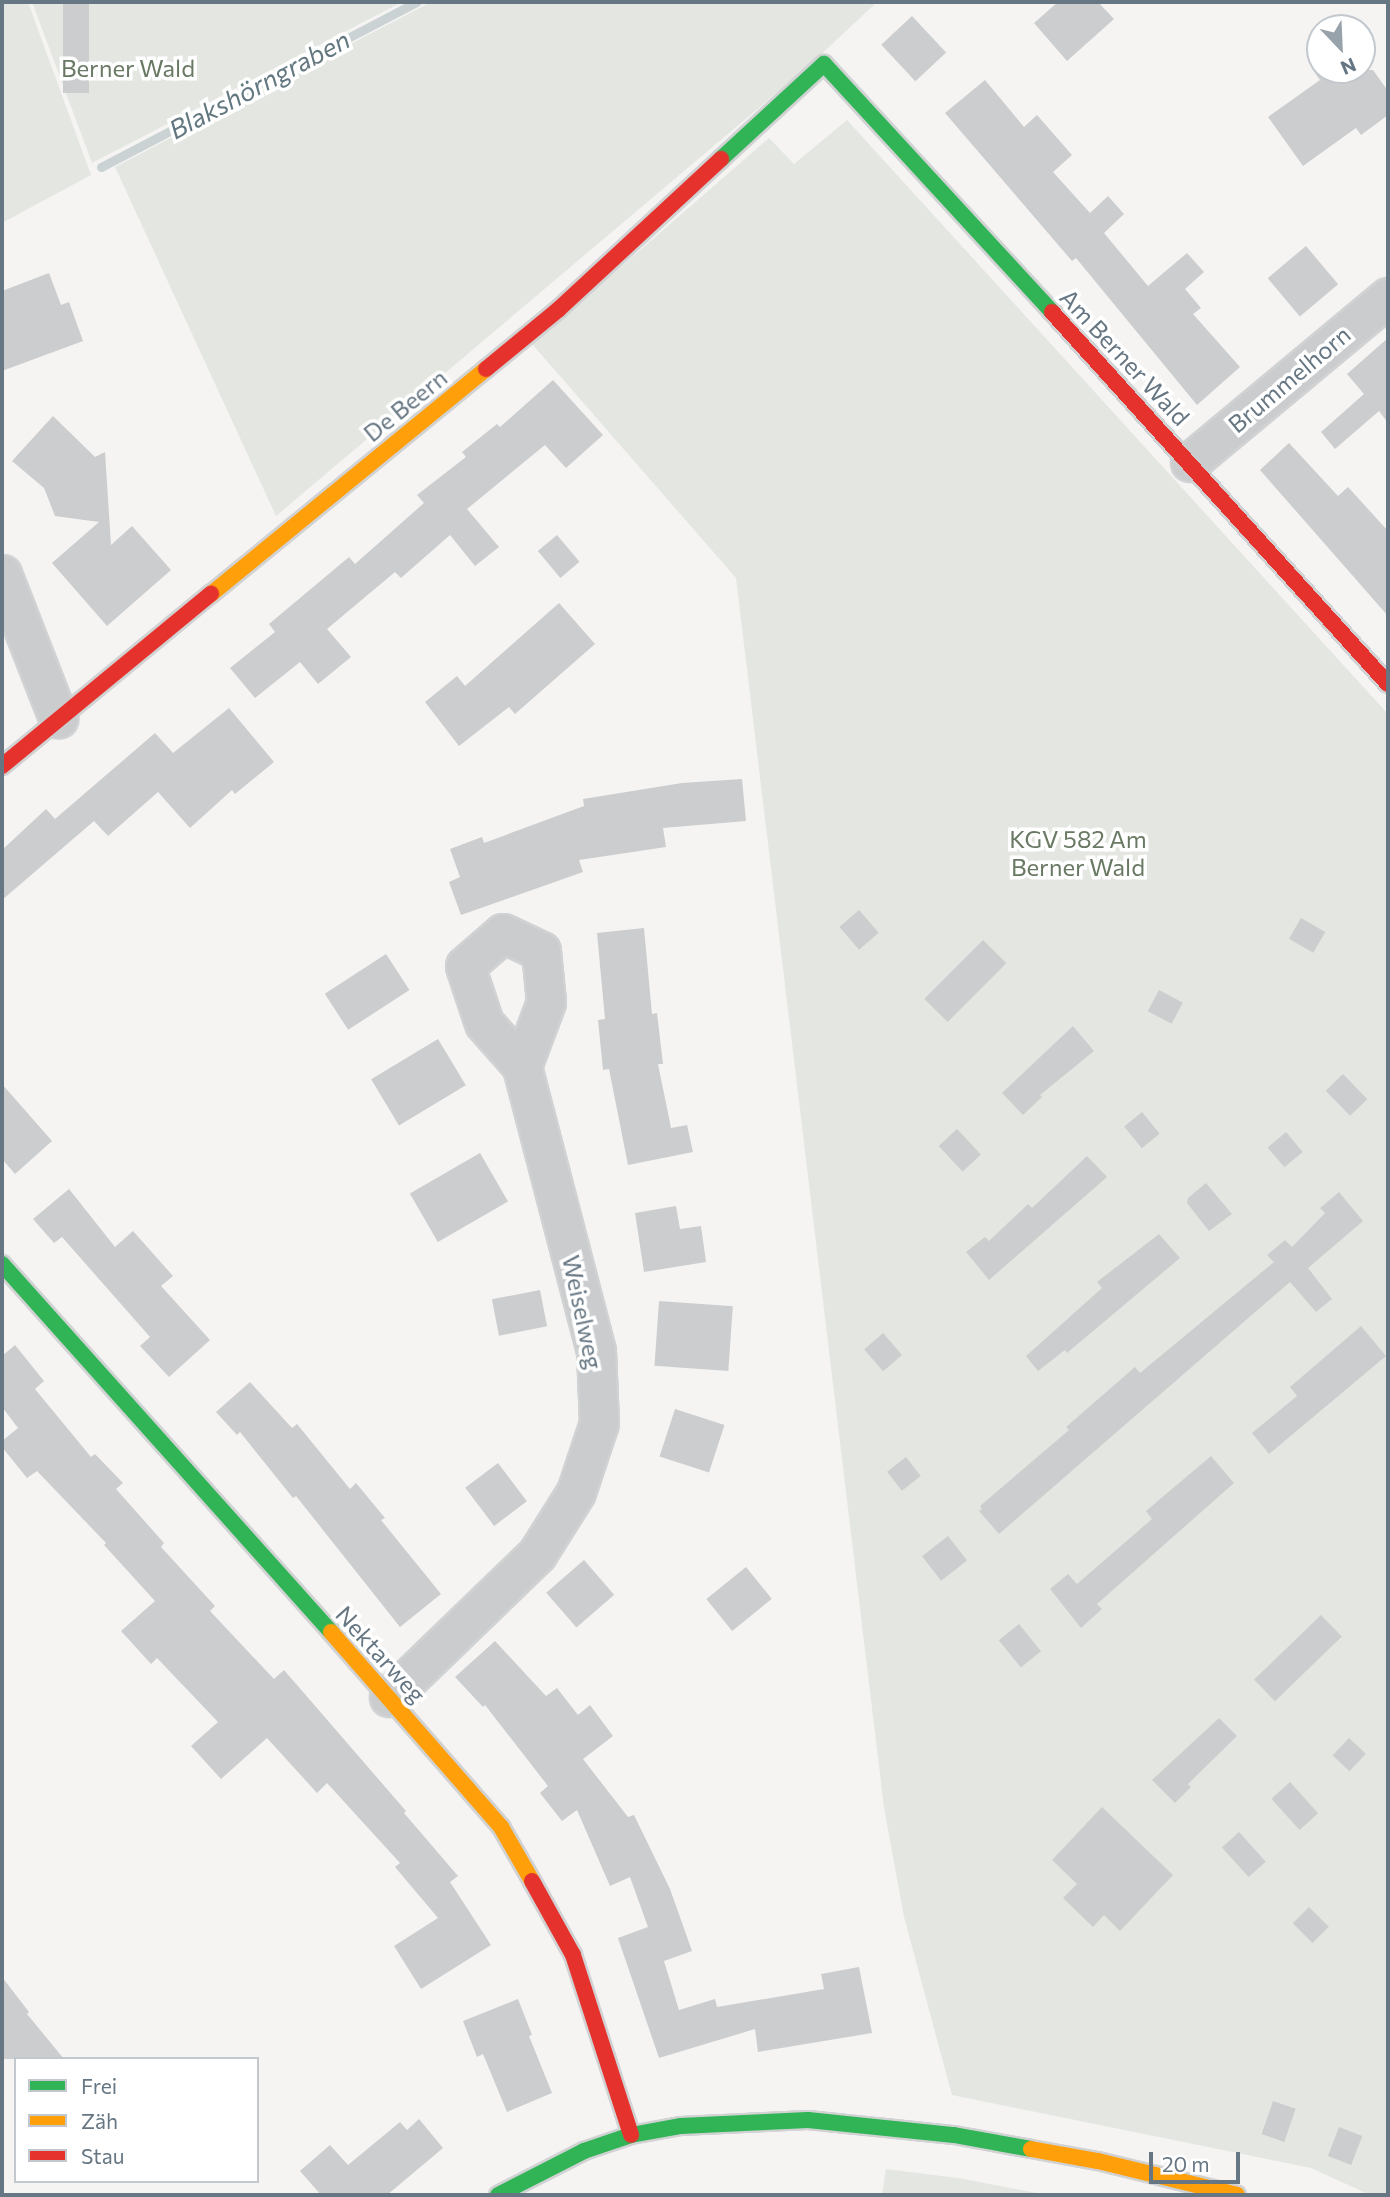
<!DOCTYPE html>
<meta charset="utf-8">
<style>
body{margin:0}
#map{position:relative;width:1390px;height:2197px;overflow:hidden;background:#f5f4f3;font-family:Commissioner,sans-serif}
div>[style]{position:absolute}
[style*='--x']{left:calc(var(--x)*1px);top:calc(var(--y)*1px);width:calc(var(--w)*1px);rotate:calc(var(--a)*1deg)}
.green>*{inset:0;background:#e4e7e1}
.stream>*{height:9px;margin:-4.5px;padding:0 4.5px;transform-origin:4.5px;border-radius:4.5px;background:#cad2d4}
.building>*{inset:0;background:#cccdce;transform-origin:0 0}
.roads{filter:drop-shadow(2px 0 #d1d2d3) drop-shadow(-2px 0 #d1d2d3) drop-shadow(0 2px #d1d2d3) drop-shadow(0 -2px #d1d2d3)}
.street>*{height:37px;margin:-18.5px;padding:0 18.5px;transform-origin:18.5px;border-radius:18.5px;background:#cacccd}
.fast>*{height:16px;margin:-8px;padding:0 8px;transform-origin:8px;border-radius:8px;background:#30b455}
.slow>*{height:16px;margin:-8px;padding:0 8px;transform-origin:8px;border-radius:8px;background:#ff9f0a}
.jam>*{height:16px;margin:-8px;padding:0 8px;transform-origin:8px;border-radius:8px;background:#e5322d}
span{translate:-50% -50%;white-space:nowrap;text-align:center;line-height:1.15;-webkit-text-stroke:7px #fff;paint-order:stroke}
.park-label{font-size:24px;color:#697964}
.street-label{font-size:24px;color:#667682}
.water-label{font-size:26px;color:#62777f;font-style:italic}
.frame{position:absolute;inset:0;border:4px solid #667682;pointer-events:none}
.legend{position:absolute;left:14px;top:2057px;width:245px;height:126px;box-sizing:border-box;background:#fff;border:2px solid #c2c8cd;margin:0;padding:9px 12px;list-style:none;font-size:21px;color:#667682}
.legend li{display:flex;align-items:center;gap:14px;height:35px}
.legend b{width:35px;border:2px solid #c2c8cd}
.north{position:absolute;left:1306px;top:14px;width:70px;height:70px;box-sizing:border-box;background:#fff;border:2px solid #c2c8cd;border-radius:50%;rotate:157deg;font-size:19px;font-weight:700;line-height:28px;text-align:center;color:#667682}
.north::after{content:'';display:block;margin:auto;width:24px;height:32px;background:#98a2aa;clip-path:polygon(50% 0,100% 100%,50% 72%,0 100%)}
.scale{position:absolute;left:1149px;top:2152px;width:91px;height:32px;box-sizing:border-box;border:4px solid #667682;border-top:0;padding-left:9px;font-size:21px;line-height:24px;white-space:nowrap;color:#667682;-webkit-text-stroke:5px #fff;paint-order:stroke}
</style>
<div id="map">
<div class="green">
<div style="clip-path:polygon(2px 2px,28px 2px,91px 175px,2px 223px)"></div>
<div style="clip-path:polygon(32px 2px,402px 2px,92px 163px)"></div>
<div style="clip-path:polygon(431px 2px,877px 2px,813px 62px,276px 516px,115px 167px)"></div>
<div style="clip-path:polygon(847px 120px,1388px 714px,1388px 2195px,1370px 2195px,1311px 2168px,952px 2095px,904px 1917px,884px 1808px,736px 578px,532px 344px,769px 138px,794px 164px)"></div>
<div style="clip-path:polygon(886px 2169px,958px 2178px,1047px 2195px,882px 2195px)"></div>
</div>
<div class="stream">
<div style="--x:101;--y:167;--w:356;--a:-27.6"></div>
</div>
<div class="building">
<div style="left:63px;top:2px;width:26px;height:91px"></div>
<div style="clip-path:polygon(1058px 2px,1098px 2px,1114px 19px,1067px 61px,1034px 23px)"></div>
<div style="left:912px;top:16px;width:50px;height:42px;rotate:47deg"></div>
<div style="clip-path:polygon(1313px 70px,1373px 70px,1388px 91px,1388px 115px,1361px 135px,1356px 128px,1303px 166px,1268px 117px,1320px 80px)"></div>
<div style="clip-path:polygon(985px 80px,1024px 127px,1037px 115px,1072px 155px,1053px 172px,1090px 213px,1108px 196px,1124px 214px,1104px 233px,1148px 286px,1187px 253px,1204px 272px,1185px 289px,1201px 308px,1193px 314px,1240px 367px,1197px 405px,1076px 258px,1072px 261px,945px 113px)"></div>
<div style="left:1306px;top:246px;width:50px;height:50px;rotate:50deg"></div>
<div style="clip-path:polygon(49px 273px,61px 305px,69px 302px,83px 341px,2px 371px,2px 291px)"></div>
<div style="clip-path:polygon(1388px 338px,1388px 423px,1379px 411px,1335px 449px,1321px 432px,1364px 394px,1347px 374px)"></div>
<div style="clip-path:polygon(553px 380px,603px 435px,566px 468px,545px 445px,467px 509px,499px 547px,475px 566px,450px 535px,401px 578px,395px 572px,327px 629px,351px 657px,318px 684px,300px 662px,255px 698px,230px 668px,275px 632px,269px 624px,349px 557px,355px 564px,424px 503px,417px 495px,466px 457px,462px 452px,497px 424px,500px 427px)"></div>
<div style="clip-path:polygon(53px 416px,95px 457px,105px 452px,111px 545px,132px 526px,171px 570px,107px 626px,52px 563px,99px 522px,55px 516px,44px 488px,12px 461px)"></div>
<div style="clip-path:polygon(1289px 443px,1338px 496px,1348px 487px,1388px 531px,1388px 616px,1260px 470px)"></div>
<div style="left:557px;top:535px;width:35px;height:25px;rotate:50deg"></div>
<div style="clip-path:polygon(559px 603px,595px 644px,515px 714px,509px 707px,459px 746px,425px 702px,457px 676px,465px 686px)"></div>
<div style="clip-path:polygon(229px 708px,274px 762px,235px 794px,232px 790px,190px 828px,158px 792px,108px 836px,94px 821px,2px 900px,2px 850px,46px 809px,55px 819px,155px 733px,173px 753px)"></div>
<div style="clip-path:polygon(742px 779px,746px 821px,663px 828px,666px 847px,579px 860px,583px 872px,461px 915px,449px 882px,460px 877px,450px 849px,482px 837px,484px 843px,584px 806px,583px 799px,682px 783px)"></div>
<div style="left:859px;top:910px;width:30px;height:26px;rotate:49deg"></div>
<div style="left:1301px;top:918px;width:28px;height:24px;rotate:30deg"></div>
<div style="clip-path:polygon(644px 928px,652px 1014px,657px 1013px,663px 1064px,658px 1064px,671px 1128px,687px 1125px,693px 1152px,628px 1165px,609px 1069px,603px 1070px,598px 1020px,605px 1019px,597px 933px)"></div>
<div style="left:983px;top:940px;width:33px;height:83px;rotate:45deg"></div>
<div style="left:386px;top:954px;width:43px;height:73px;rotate:57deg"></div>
<div style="left:1159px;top:990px;width:27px;height:24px;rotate:28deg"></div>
<div style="clip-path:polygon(1073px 1026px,1094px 1051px,1040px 1095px,1042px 1097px,1023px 1115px,1002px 1093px)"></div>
<div style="left:438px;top:1039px;width:54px;height:78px;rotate:59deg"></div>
<div style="left:1343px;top:1074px;width:35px;height:24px;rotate:46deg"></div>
<div style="clip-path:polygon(2px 1084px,52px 1141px,15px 1174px,2px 1159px)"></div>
<div style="left:1142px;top:1112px;width:28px;height:23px;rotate:51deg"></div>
<div style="left:957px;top:1129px;width:35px;height:25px;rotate:47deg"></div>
<div style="left:1286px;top:1132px;width:26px;height:24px;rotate:50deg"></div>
<div style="left:480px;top:1153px;width:56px;height:81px;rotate:60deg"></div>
<div style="clip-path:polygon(1087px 1156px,1107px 1177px,989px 1280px,966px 1252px,985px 1237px,989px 1241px,1028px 1204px,1032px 1208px)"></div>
<div style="clip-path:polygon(1206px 1183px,1232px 1214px,1209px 1231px,1187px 1203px,1188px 1198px)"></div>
<div style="clip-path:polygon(69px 1189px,115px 1247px,133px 1231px,173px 1276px,161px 1286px,210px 1340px,169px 1377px,140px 1346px,150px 1337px,62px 1237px,54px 1243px,33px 1219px)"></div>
<div style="clip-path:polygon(1339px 1192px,1363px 1221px,1308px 1268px,1332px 1299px,1316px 1312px,1290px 1282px,999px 1534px,979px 1511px,982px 1509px,980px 1506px,1069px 1430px,1066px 1427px,1135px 1367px,1140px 1373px,1274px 1262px,1267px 1255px,1285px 1240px,1292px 1247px,1325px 1213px,1320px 1208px)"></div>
<div style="clip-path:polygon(676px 1206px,680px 1229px,701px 1226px,706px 1262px,644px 1272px,635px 1213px)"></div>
<div style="clip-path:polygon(1159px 1234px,1180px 1258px,1067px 1353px,1065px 1350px,1038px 1371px,1026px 1356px,1102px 1288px,1097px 1282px)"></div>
<div style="left:540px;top:1290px;width:37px;height:49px;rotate:79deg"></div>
<div style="left:659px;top:1301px;width:74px;height:65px;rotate:4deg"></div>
<div style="clip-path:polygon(1361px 1326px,1386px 1356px,1269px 1454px,1252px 1433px,1297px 1396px,1290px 1387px)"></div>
<div style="left:883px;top:1333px;width:29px;height:25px;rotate:49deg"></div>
<div style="clip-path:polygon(15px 1345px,44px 1381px,35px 1389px,91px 1457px,95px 1454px,123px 1483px,116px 1489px,164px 1543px,161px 1547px,215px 1606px,210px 1611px,274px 1679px,284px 1670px,406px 1811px,404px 1813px,458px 1876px,450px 1882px,491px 1945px,421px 1989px,394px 1946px,438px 1918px,395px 1867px,400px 1863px,327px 1783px,317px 1793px,267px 1738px,221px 1779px,191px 1746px,218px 1722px,157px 1658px,151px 1664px,121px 1631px,155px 1601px,104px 1545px,106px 1543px,37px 1471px,27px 1478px,2px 1447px,2px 1441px,18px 1428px,2px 1407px,2px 1356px)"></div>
<div style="clip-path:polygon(250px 1382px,292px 1428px,297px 1424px,350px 1489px,356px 1483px,385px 1518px,381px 1520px,441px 1594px,400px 1627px,296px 1496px,293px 1498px,240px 1432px,237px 1435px,216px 1412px)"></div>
<div style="left:675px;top:1409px;width:52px;height:50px;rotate:18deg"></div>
<div style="clip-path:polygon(1211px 1456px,1234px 1483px,1097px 1604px,1102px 1609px,1081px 1628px,1050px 1589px,1068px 1574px,1077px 1584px,1152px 1519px,1146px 1511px)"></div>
<div style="left:906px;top:1457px;width:24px;height:24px;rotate:52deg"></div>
<div style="left:498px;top:1463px;width:48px;height:41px;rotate:53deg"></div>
<div style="left:948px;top:1536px;width:31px;height:33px;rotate:52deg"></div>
<div style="left:584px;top:1560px;width:46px;height:50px;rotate:49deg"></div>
<div style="left:746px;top:1567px;width:41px;height:51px;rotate:51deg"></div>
<div style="left:1321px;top:1615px;width:30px;height:93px;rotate:46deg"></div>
<div style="left:1019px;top:1624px;width:35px;height:26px;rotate:51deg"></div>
<div style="clip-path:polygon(495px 1641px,546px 1696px,557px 1688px,578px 1715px,590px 1705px,613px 1736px,583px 1759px,628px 1817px,634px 1815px,670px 1889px,692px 1951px,664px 1961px,679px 2010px,715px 1999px,717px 2007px,824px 1989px,821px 1974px,859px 1967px,872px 2033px,758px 2052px,755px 2029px,659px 2058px,618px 1938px,648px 1927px,630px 1877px,610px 1886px,577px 1810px,562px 1821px,540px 1793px,548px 1786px,485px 1705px,483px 1707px,455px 1677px)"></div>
<div style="clip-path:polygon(1219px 1718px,1237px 1736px,1188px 1784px,1191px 1787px,1175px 1803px,1152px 1780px)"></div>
<div style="left:1349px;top:1738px;width:23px;height:24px;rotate:43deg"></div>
<div style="left:1290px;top:1782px;width:42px;height:25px;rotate:48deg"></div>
<div style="clip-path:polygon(1102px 1807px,1173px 1875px,1120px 1931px,1104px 1915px,1093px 1927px,1063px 1898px,1077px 1884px,1052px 1860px)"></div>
<div style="left:1239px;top:1832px;width:40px;height:23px;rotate:48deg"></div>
<div style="left:1309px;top:1907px;width:28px;height:23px;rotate:45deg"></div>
<div style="clip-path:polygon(2px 1977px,29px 2012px,27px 2014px,64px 2059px,2px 2059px)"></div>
<div style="clip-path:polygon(518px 1999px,532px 2035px,529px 2036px,552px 2093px,507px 2112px,483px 2054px,477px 2057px,463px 2021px)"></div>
<div style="left:1273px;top:2101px;width:24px;height:35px;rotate:19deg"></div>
<div style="clip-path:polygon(419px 2119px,443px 2148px,387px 2195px,321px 2195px,300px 2171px,330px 2145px,348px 2165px,400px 2122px,407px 2130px)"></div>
<div style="left:1339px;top:2127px;width:25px;height:31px;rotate:21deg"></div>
</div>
<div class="roads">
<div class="street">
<div style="--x:1190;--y:462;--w:258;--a:-39.8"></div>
<div style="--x:2;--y:574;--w:155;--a:68.7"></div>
<div style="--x:389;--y:1697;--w:206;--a:-44"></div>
<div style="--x:537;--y:1554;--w:73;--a:-57.8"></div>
<div style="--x:576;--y:1492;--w:73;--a:-71.6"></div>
<div style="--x:599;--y:1423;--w:72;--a:-92.4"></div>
<div style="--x:596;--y:1351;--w:294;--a:-104.6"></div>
<div style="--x:522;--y:1066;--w:57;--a:-131.5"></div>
<div style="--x:484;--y:1023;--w:60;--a:-108.4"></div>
<div style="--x:465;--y:966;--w:50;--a:-41"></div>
<div style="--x:503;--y:933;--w:42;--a:25.3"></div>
<div style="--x:541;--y:951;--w:51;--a:84.4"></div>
<div style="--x:546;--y:1002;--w:68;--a:110.6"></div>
</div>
<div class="fast">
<div style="--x:721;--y:159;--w:140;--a:-42.7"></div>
<div style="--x:824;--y:64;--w:337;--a:47.4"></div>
<div style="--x:2;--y:1264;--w:494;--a:48.2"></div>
<div style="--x:498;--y:2195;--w:97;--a:-27.1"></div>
<div style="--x:584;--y:2151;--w:50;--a:-18.8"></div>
<div style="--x:631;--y:2135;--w:51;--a:-10.2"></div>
<div style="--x:681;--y:2126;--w:127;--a:-2.7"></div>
<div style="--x:808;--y:2120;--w:147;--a:5.9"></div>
<div style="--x:954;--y:2135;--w:78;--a:10.3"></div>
</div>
<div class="slow">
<div style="--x:211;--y:594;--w:355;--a:-39.3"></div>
<div style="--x:331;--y:1632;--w:259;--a:48.9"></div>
<div style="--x:501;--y:1827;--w:62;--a:60.1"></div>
<div style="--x:1031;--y:2149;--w:68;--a:10.2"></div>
<div style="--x:1098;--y:2161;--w:143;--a:13.7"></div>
</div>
<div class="jam">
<div style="--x:1052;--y:312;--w:501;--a:47.91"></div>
<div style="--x:486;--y:369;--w:94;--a:-39.4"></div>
<div style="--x:559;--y:309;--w:221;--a:-42.8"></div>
<div style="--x:2;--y:766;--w:271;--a:-39.5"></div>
<div style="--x:532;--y:1881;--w:85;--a:61"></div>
<div style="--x:573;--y:1955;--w:189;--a:72.1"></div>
</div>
</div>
<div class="park-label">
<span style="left:128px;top:68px">Berner Wald</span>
<span style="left:1078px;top:853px">KGV 582 Am<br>Berner Wald</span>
</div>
<div class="street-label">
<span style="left:1125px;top:357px;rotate:47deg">Am Berner Wald</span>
<span style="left:1289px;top:379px;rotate:-40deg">Brummelhorn</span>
<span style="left:405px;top:405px;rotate:-39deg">De Beern</span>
<span style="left:583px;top:1312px;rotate:78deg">Weiselweg</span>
<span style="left:381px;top:1654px;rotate:48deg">Nektarweg</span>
</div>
<div class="water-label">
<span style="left:259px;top:84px;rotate:-28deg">Blakshörngraben</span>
</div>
<div class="frame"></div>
<ul class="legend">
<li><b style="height:9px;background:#30b455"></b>Frei</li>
<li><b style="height:9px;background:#ff9f0a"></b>Zäh</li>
<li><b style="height:9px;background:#e5322d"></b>Stau</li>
</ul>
<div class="north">N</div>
<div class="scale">20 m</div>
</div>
